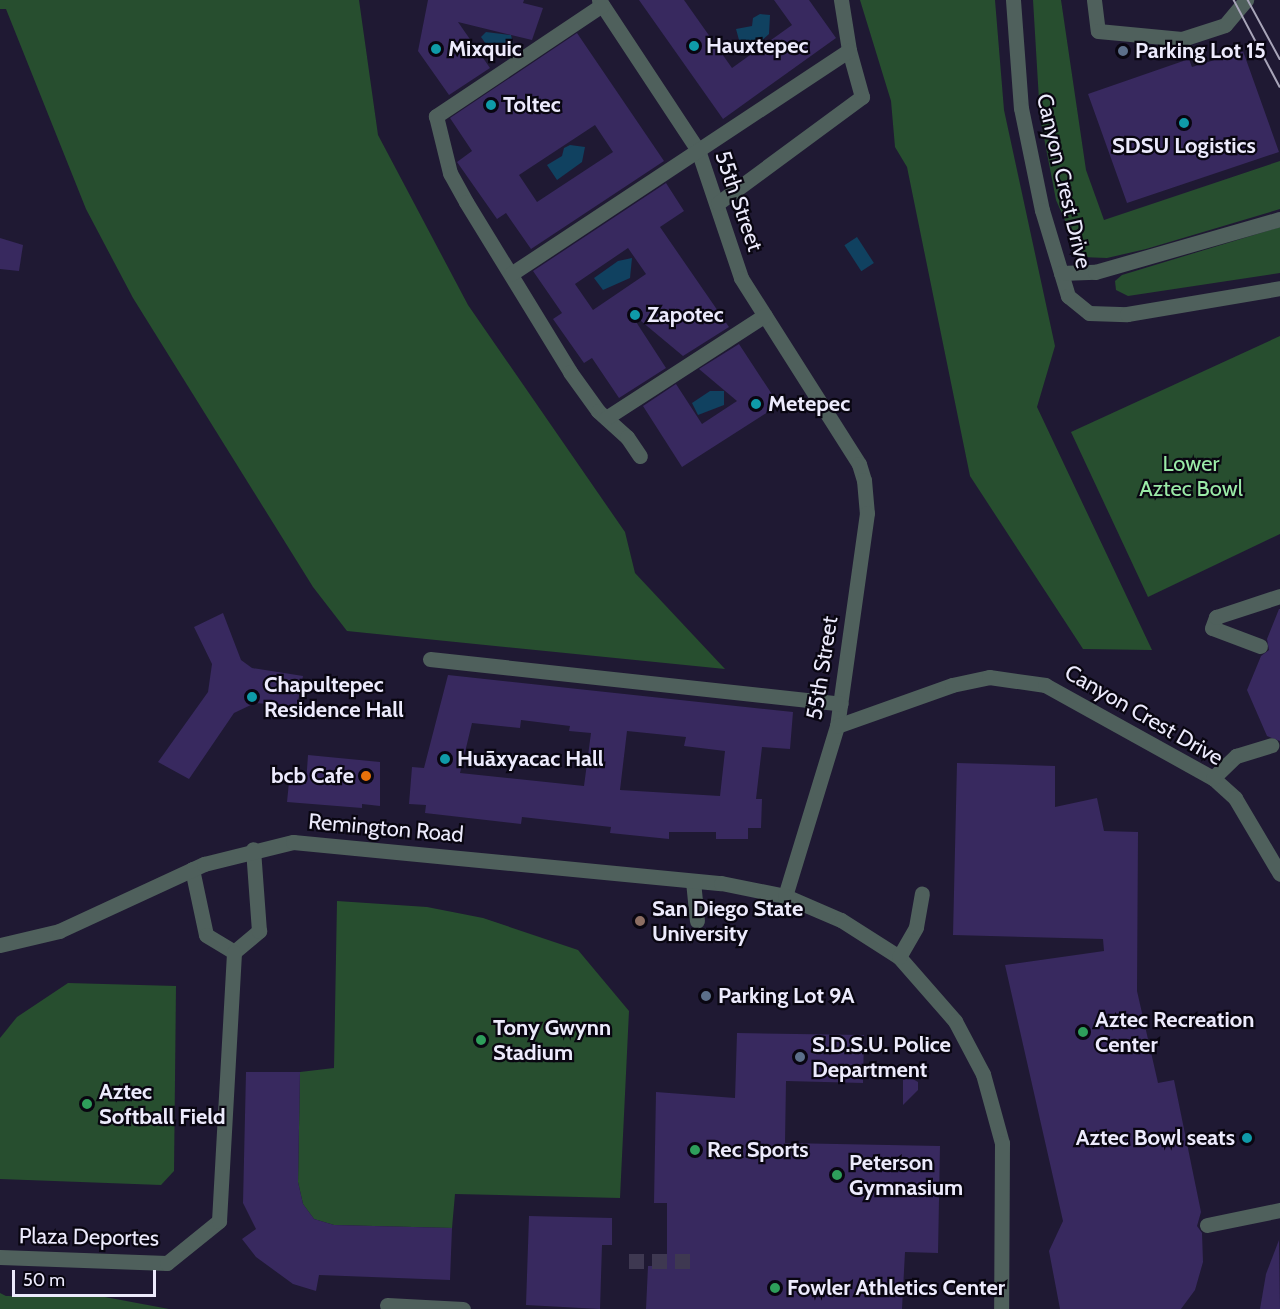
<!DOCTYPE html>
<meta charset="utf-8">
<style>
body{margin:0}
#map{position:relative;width:1280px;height:1309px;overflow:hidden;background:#1f1933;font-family:Cabin,sans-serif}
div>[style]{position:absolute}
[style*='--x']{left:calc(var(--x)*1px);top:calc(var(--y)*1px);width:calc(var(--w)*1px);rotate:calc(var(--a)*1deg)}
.green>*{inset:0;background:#274e2f}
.water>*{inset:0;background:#104160;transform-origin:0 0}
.building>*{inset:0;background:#38295f}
.minor-tunnel>*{height:15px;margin-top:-7.5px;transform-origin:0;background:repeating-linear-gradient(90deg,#3e3851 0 15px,transparent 0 23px)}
.minor>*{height:15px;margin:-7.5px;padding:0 7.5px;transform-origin:7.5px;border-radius:7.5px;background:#4f605c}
.tram>*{height:1.5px;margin:-0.75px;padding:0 0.75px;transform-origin:0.75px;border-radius:0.75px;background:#a8a5b9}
.dots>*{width:16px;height:16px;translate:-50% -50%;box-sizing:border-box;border:3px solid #090611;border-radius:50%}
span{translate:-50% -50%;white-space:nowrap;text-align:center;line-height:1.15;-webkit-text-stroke:4.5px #090611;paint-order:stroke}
.poi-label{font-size:22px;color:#eceafc;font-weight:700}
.left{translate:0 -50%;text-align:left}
.right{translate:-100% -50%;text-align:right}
.street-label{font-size:22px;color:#eceafc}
.park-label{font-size:22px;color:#9aeaa7}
.scale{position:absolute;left:12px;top:1270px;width:144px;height:27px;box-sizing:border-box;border:3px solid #eceafc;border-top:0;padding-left:8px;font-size:18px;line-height:21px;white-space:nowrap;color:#eceafc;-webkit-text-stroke:4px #090611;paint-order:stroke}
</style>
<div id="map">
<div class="green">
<div style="clip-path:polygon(0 0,359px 0,378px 135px,468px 305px,625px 532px,635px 573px,725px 669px,347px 631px,313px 587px,133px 298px,86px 209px,6px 9px,0 9px)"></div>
<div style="clip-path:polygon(860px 0,995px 0,1004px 110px,1055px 346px,1037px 407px,1152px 650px,1083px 649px,970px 476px,907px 167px,895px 147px,891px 101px)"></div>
<div style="clip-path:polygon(1033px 0,1061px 0,1086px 170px,1104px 220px,1280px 161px,1280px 209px,1146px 249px,1107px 258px,1081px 257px,1056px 200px,1040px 117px)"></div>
<div style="clip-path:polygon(1280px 227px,1280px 273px,1128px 296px,1116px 290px,1115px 281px,1122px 275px)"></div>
<div style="clip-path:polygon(1280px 336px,1280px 534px,1148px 597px,1071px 432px)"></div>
<div style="clip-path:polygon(337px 901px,427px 907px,483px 918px,578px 950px,629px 1011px,620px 1198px,455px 1194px,452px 1228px,334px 1225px,314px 1219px,303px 1204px,298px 1182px,300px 1072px,334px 1068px)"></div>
<div style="clip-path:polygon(68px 983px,176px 986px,174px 1171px,161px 1185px,0 1179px,0 1038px,17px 1017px)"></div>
<div style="clip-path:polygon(0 1293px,6px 1296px,105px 1297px,169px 1309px,0 1309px)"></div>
</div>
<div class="water">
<div style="clip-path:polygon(760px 14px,770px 15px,769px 34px,760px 42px,739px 40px,736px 29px,752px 26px,753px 18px)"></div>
<div style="clip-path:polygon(486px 32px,511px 35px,514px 48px,493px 54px,481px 37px)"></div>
<div style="clip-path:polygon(570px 145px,585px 147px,582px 162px,557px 180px,547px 165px,562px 156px,564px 148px)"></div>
<div style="left:857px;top:237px;width:31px;height:15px;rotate:57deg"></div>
<div style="clip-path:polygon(632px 258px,630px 278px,603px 290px,594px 278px,618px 261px)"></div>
<div style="clip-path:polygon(710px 391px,724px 391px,724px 405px,698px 415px,692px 403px)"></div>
</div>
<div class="building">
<div style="clip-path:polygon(428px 0,524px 0,523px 3px,543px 8px,532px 40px,458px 22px,490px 68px,449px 95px,418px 51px)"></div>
<div style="clip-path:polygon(639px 0,684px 0,732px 68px,792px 25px,774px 0,809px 0,836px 38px,723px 119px)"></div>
<div style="clip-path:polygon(evenodd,577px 33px,664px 161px,531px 249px,506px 213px,497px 219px,457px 162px,472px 151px,450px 118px,577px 33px,595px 125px,613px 152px,537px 202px,519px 175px,595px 125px)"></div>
<div style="clip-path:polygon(1243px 51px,1279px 152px,1127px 203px,1088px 94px,1189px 59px,1192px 67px)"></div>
<div style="clip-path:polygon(evenodd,666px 183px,684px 211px,660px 227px,729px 327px,683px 356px,629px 311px,666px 368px,619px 398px,592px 358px,584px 363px,553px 319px,562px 313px,533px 271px,666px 183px,628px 248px,646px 274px,593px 310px,575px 284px,628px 248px)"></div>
<div style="clip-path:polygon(0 238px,23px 245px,19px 271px,0 269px)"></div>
<div style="clip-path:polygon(739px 344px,779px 405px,682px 467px,643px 406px,676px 384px,702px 424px,737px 401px,699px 369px)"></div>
<div style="clip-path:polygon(1279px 609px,1280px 609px,1280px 741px,1267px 736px,1247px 690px,1261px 656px,1269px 650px,1267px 639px)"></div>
<div style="clip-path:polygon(223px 613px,241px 660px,252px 668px,303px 676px,297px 706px,255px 703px,234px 713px,189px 779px,158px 762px,208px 692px,212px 664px,194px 627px)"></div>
<div style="clip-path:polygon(evenodd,448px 675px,793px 712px,790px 749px,762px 747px,756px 799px,762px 799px,761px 828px,748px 828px,748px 839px,716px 839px,716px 832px,669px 832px,669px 839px,610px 833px,611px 827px,522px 817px,521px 824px,425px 813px,426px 805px,409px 804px,412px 767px,424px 768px,448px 675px,521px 720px,570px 726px,569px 731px,591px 733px,584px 786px,460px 773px,472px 723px,520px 728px,521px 720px,448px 675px,627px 731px,686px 737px,684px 746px,725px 751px,720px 796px,620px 790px,627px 731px)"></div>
<div style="clip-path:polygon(308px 755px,380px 762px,380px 806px,362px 804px,362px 808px,287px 802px,289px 782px,306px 784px)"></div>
<div style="clip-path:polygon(957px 763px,1055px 766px,1055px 807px,1097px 798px,1104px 831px,1138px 832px,1137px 991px,1158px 1083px,1174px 1080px,1201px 1212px,1197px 1226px,1202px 1233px,1203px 1262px,1195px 1290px,1181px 1309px,1060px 1309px,1049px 1251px,1063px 1221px,1005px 965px,1104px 951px,1103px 939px,953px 935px)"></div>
<div style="clip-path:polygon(737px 1033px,864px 1035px,863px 1083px,786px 1081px,785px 1143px,940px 1146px,938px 1253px,905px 1252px,902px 1309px,646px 1309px,648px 1266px,667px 1266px,667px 1203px,654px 1203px,656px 1092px,735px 1098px)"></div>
<div style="clip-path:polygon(246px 1072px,300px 1072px,298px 1182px,303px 1204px,314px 1219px,334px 1225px,452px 1228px,450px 1280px,319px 1275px,316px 1291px,293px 1284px,256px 1257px,242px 1239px,256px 1229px,243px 1203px)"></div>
<div style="clip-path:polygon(911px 1078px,918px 1082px,918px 1090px,903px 1105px,903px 1080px)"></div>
<div style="clip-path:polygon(529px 1216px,612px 1218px,612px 1245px,602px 1245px,600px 1309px,526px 1305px)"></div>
<div style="clip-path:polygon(1279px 1240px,1280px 1309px,1260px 1309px,1266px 1274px)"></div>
</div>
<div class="minor-tunnel">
<div style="--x:629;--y:1261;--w:67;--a:0"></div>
</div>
<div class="minor">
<div style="--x:599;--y:0;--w:180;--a:56.6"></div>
<div style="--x:698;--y:150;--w:135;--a:71.4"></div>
<div style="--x:741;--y:278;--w:220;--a:57.6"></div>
<div style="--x:859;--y:464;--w:17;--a:73"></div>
<div style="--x:864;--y:480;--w:33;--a:85"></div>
<div style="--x:867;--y:513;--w:215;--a:98"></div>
<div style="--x:837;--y:726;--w:178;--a:107"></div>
<div style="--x:1013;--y:0;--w:108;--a:85.8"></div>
<div style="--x:1021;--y:108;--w:104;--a:78.4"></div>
<div style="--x:1042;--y:210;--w:90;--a:73.2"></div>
<div style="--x:1068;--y:296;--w:27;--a:39"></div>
<div style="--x:1089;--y:313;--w:38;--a:2"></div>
<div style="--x:1127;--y:314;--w:155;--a:-9.6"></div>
<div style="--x:1094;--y:0;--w:31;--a:83"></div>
<div style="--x:1098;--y:31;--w:84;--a:5.4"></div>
<div style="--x:1182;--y:39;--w:45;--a:-18"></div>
<div style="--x:1225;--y:25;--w:33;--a:-50"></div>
<div style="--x:602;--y:5;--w:200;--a:146.2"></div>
<div style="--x:436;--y:116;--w:59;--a:76.2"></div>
<div style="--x:450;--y:173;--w:33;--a:61"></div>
<div style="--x:466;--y:202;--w:199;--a:58.5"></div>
<div style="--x:570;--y:372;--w:48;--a:54.3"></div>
<div style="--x:598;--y:411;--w:39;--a:42"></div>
<div style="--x:627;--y:437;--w:23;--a:56"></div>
<div style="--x:718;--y:203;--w:179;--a:-36.4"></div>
<div style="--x:862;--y:97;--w:49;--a:-105.5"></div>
<div style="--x:849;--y:50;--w:51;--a:-99.1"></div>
<div style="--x:1061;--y:273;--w:34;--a:-2"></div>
<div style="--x:1095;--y:272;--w:192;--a:-16"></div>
<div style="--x:511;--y:274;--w:405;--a:-33.5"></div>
<div style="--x:606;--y:418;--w:189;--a:-32.9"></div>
<div style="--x:1260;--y:646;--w:51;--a:-159.4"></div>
<div style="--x:1212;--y:628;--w:12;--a:-70"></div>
<div style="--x:1216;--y:617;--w:67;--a:-18.2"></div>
<div style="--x:430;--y:659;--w:413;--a:6.2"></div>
<div style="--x:837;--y:726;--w:122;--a:-19.6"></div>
<div style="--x:952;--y:685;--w:38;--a:-12"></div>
<div style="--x:989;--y:677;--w:57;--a:8.1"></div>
<div style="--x:1045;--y:685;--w:192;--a:29"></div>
<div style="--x:1213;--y:778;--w:30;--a:42"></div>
<div style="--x:1235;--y:798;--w:88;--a:59.4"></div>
<div style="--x:1213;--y:778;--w:32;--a:-44"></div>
<div style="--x:1236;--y:756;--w:37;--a:-17"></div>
<div style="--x:192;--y:869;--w:67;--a:78"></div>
<div style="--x:206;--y:935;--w:33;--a:31"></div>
<div style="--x:234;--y:952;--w:33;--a:-40"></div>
<div style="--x:259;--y:931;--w:82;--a:-94.2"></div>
<div style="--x:693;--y:881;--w:40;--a:84.3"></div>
<div style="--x:0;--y:945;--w:61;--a:-13.3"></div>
<div style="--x:59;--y:931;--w:160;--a:-24.8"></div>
<div style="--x:204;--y:864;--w:92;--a:-13.9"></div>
<div style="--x:293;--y:842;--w:430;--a:5.5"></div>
<div style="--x:721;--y:883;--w:65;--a:11.5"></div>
<div style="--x:785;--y:896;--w:61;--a:23.2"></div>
<div style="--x:841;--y:920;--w:69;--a:32.5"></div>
<div style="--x:899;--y:957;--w:85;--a:48.8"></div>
<div style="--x:955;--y:1021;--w:60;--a:62.2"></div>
<div style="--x:983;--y:1074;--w:72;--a:74.6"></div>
<div style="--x:1002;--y:1143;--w:166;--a:90.3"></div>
<div style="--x:899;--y:957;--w:34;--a:-60"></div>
<div style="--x:916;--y:927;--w:34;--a:-80"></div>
<div style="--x:1207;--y:1225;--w:75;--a:-11.6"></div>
<div style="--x:0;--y:1257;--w:167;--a:2.1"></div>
<div style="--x:167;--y:1263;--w:67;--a:-38.9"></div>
<div style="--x:219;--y:1221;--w:269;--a:-86.8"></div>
<div style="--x:387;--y:1305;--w:76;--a:3"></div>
</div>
<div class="tram">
<div style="--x:1234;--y:0;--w:98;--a:62.1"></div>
<div style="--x:1248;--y:0;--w:67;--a:61.5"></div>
</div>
<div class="dots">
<div style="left:694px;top:46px;background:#0f9aa8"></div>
<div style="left:436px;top:49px;background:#0f9aa8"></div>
<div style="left:1123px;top:51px;background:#5c6f8a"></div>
<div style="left:491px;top:105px;background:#0f9aa8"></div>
<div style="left:1184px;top:123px;background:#0f9aa8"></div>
<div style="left:635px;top:315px;background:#0f9aa8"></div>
<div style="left:756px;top:404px;background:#0f9aa8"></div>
<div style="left:252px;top:697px;background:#0f9aa8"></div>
<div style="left:445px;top:759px;background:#0f9aa8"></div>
<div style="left:366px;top:776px;background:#e8710a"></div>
<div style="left:640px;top:921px;background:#8d6e63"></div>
<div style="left:706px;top:996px;background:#5c6f8a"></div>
<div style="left:1083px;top:1032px;background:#2e9e5b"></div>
<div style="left:481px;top:1040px;background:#2e9e5b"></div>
<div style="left:800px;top:1057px;background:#5c6f8a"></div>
<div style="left:87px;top:1104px;background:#2e9e5b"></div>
<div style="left:1247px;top:1138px;background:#0f9aa8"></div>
<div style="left:695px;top:1150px;background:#2e9e5b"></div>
<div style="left:837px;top:1175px;background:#2e9e5b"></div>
<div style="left:775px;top:1288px;background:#2e9e5b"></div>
</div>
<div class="poi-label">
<span class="left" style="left:706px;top:46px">Hauxtepec</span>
<span class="left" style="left:448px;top:49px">Mixquic</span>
<span class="left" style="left:1135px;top:51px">Parking Lot 15</span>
<span class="left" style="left:503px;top:105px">Toltec</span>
<span style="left:1184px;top:146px">SDSU Logistics</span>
<span class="left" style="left:647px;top:315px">Zapotec</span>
<span class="left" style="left:768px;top:404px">Metepec</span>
<span class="left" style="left:264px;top:697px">Chapultepec<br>Residence Hall</span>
<span class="left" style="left:457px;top:759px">Huāxyacac Hall</span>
<span class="right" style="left:354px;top:776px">bcb Cafe</span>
<span class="left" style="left:652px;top:921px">San Diego State<br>University</span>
<span class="left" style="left:718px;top:996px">Parking Lot 9A</span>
<span class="left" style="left:1095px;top:1032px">Aztec Recreation<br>Center</span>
<span class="left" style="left:493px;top:1040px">Tony Gwynn<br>Stadium</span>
<span class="left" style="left:812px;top:1057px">S.D.S.U. Police<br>Department</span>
<span class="left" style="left:99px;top:1104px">Aztec<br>Softball Field</span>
<span class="right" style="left:1235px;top:1138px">Aztec Bowl seats</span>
<span class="left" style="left:707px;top:1150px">Rec Sports</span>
<span class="left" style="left:849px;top:1175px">Peterson<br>Gymnasium</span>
<span class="left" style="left:787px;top:1288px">Fowler Athletics Center</span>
</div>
<div class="street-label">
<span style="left:1064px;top:181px;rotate:77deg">Canyon Crest Drive</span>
<span style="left:739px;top:201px;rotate:71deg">55th Street</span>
<span style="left:822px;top:668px;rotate:-81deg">55th Street</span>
<span style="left:1144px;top:715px;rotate:30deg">Canyon Crest Drive</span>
<span style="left:386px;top:828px;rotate:5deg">Remington Road</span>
<span style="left:89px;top:1237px;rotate:1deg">Plaza Deportes</span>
</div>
<div class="park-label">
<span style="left:1191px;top:476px">Lower<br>Aztec Bowl</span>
</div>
<div class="scale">50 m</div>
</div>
